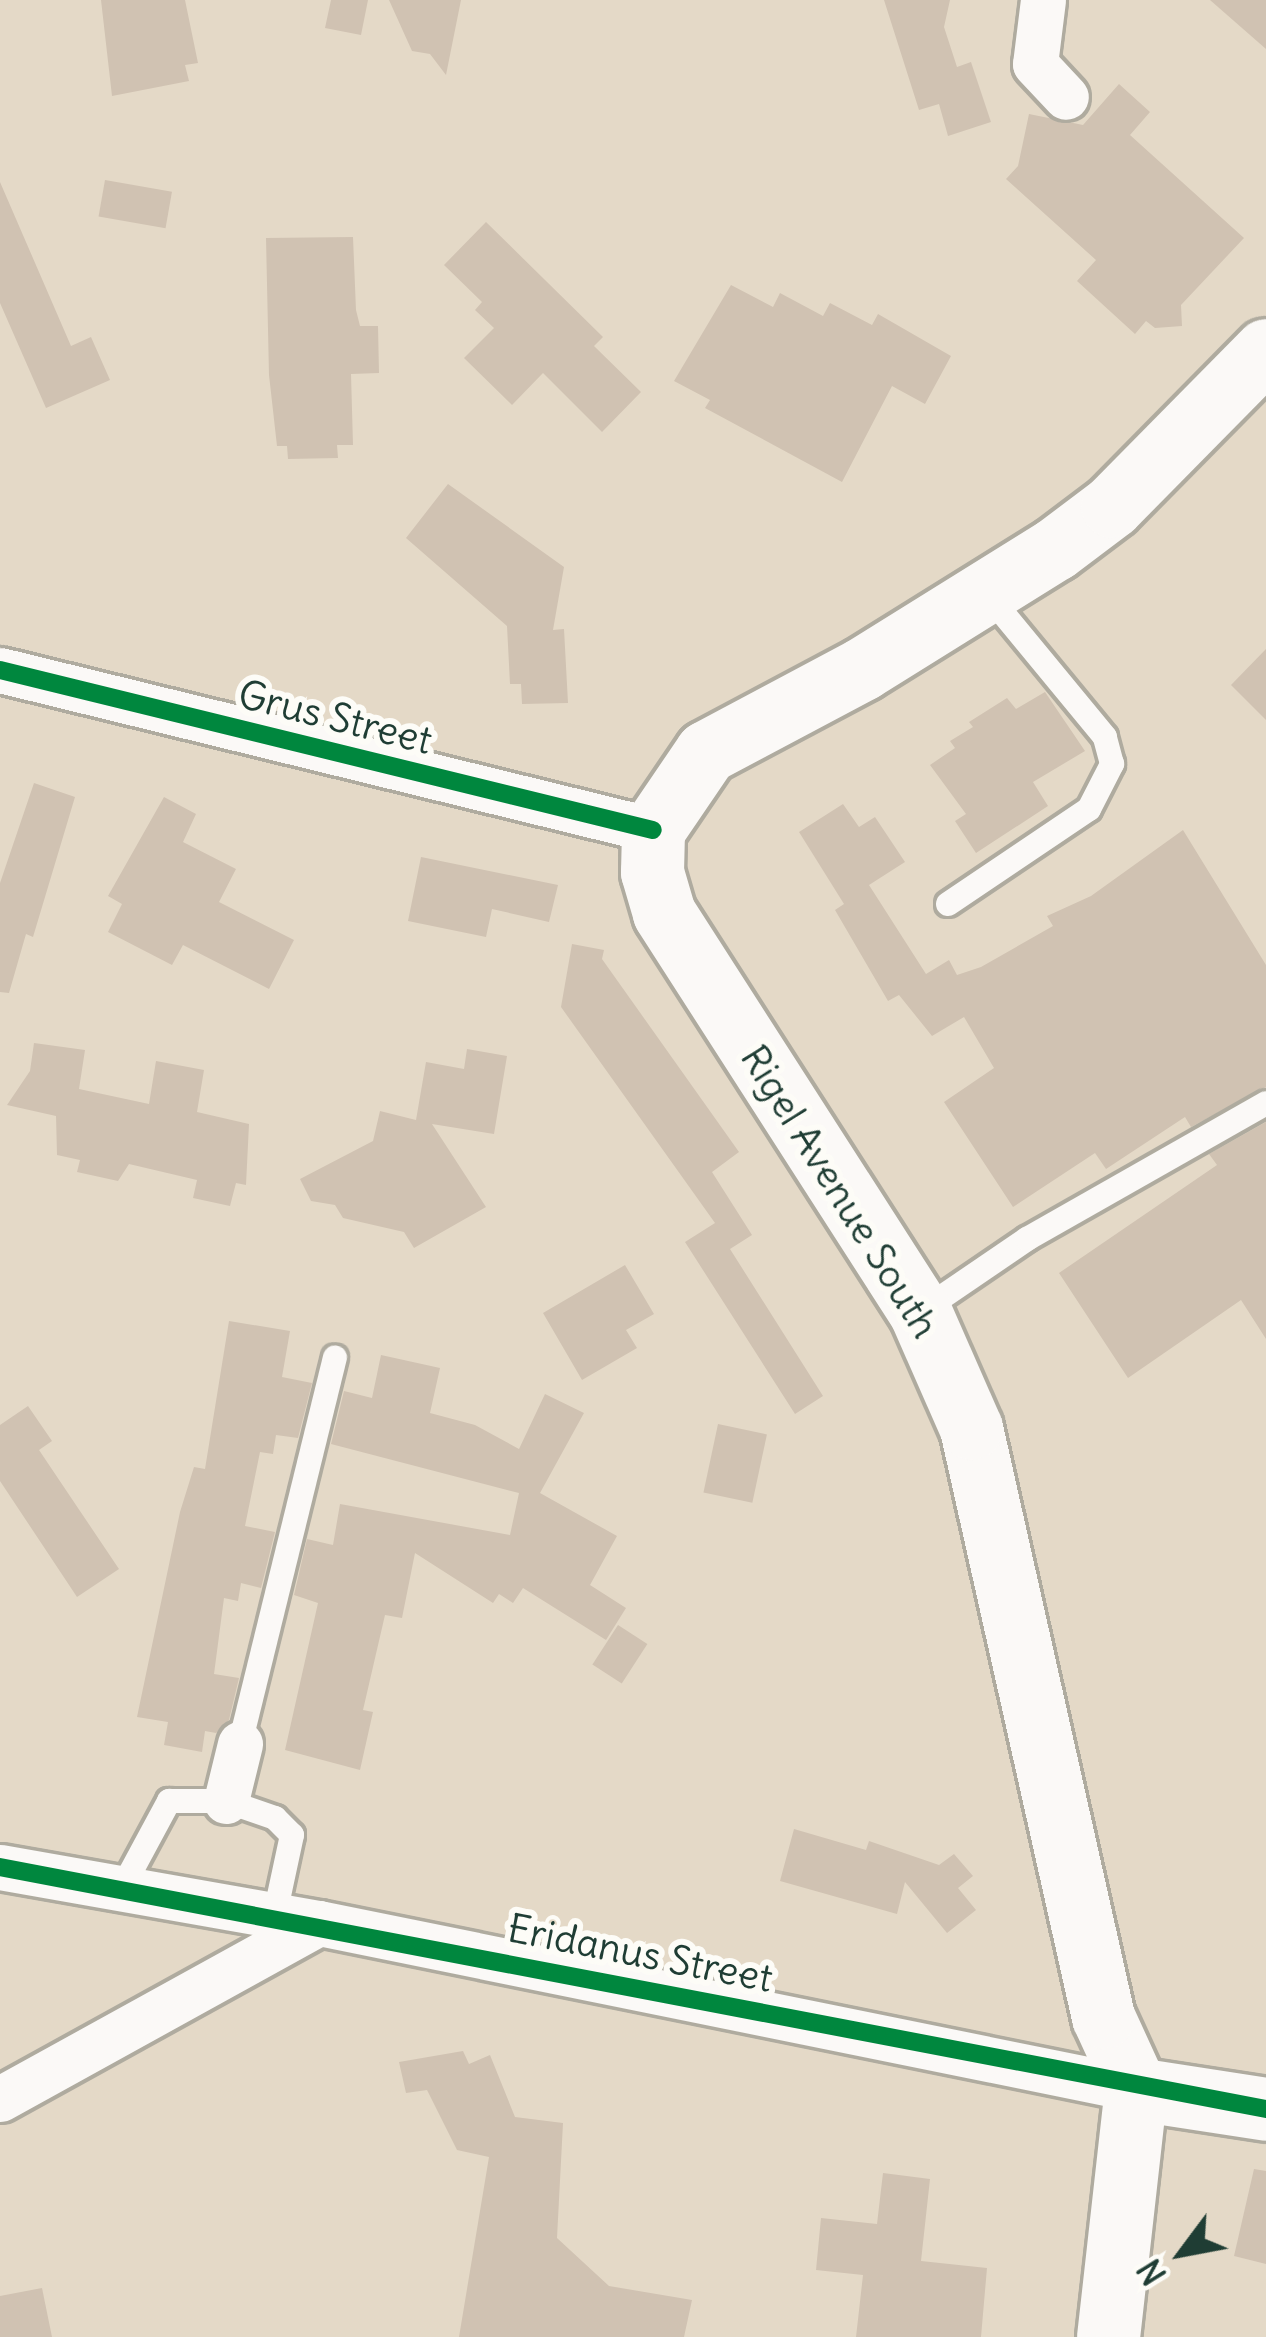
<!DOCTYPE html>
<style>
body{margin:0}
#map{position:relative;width:1266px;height:2337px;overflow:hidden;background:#e4d9c7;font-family:Delius,sans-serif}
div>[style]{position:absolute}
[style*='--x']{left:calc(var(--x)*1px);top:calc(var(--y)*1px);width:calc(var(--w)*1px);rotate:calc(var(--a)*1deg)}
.building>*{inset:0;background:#d0c2b2;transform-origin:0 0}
.roads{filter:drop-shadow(3px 0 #afab9f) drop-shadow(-3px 0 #afab9f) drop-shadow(0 3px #afab9f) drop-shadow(0 -3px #afab9f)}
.lane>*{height:24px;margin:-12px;padding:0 12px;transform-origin:12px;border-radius:12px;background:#fbf9f7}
.street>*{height:45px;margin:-22.5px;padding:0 22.5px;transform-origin:22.5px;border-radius:22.5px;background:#fbf9f7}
.secondary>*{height:63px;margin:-31.5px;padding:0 31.5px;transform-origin:31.5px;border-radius:31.5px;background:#fbf9f7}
.cycleway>*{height:18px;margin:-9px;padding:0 9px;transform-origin:9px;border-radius:9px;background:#00873e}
span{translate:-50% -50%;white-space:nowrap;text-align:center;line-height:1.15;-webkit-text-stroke:12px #fdfcf7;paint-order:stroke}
.street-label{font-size:39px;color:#1f3d34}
.north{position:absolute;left:1122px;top:2193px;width:120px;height:120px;-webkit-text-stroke:9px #fdfcf7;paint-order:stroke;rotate:238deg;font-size:33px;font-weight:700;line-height:48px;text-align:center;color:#1f3d34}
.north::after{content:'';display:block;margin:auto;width:42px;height:54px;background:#1f3d34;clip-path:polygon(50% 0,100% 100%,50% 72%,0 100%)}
</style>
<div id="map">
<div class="building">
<div style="clip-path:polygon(101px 0,185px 0,198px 63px,185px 65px,189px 81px,112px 96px)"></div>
<div style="clip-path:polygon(331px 0,368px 0,361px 35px,325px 28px)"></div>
<div style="clip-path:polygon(389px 0,461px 0,446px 75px,430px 54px,412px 51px)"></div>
<div style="clip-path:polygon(884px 0,950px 0,944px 27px,957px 67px,971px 62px,991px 122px,948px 136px,939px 104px,919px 110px)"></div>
<div style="clip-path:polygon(1210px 0,1266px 0,1266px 49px)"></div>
<div style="clip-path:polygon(1119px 84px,1150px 112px,1130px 135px,1244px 238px,1181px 305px,1182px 326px,1155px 328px,1146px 321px,1135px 334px,1077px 281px,1096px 260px,1006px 179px,1018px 166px,1029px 114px,1083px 125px)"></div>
<div style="left:105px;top:180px;width:68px;height:37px;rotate:10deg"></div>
<div style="clip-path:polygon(0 182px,71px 346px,91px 337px,110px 380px,46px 408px,0 303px)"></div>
<div style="clip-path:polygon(486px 222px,603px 337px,594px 346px,641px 392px,602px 432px,543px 373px,512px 405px,464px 358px,494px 328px,475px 310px,482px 302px,444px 265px)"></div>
<div style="clip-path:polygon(353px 237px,356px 310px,360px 326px,378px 326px,379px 373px,351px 374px,353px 445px,337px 445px,338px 458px,288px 459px,287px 446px,277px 446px,269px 375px,266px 238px)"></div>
<div style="clip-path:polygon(731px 285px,773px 307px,780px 293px,823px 316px,830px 303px,872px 325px,878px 314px,951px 356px,925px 404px,892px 386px,842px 482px,705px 408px,710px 400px,674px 381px)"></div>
<div style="clip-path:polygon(448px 484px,564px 567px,553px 630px,564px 629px,568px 703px,522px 704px,521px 684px,510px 684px,507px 626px,406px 538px)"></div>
<div style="clip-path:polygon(1266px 649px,1266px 720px,1231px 685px)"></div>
<div style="clip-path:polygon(1045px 692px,1085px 751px,1033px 782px,1048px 806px,976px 853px,955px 821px,966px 814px,930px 765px,955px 748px,950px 741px,973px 727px,969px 722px,1007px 698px,1016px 709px)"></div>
<div style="clip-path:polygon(34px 783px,75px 797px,33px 937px,26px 934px,9px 993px,0 992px,0 883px)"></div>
<div style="clip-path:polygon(164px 797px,196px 814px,183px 842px,236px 869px,219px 902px,294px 940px,269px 989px,183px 945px,172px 965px,108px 932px,122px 904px,108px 896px)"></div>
<div style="clip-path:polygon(843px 804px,859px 827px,875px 817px,905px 862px,869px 885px,926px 974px,949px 960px,957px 975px,981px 967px,1053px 926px,1047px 916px,1091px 896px,1183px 830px,1266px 965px,1266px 1087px,1191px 1127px,1185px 1117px,1106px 1169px,1095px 1153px,1013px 1207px,944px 1102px,994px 1068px,964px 1017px,932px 1036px,899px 995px,888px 1001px,835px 910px,844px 904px,799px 832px)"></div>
<div style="clip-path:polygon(421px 857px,558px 885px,549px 922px,492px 909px,486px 937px,408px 921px)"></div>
<div style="clip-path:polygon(572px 944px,604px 950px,602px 959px,739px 1152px,712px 1172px,752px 1235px,730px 1249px,823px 1396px,795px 1414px,685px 1242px,715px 1223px,561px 1007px)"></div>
<div style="clip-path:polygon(34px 1043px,85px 1050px,79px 1089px,149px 1104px,156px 1061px,204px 1070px,197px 1112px,249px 1124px,246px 1185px,236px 1183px,230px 1206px,193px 1198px,197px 1180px,129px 1164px,118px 1181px,77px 1172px,80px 1160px,57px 1155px,56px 1116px,7px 1105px,30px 1071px)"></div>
<div style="clip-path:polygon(467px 1049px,507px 1056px,494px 1134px,432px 1124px,486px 1207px,414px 1248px,404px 1232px,343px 1218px,335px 1205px,311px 1201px,300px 1179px,373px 1141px,380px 1111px,416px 1120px,426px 1062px,464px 1069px)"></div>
<div style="clip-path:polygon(1266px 1122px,1266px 1339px,1241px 1300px,1128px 1378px,1059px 1273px,1217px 1165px,1209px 1154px)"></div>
<div style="clip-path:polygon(625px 1265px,654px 1314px,626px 1330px,637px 1348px,582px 1380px,543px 1313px)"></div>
<div style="clip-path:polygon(229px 1321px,290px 1331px,282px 1377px,312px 1383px,298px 1438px,276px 1435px,273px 1454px,260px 1452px,245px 1526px,275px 1532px,261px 1588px,241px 1583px,238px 1601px,224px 1598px,214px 1674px,239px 1678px,229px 1720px,216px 1733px,205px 1731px,202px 1752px,164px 1745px,168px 1722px,137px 1717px,180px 1512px,194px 1467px,205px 1469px)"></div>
<div style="clip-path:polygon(381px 1355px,440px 1368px,430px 1413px,475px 1425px,519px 1449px,545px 1394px,584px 1413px,540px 1493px,617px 1536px,590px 1585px,626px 1608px,606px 1640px,523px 1588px,513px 1603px,499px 1594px,493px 1603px,415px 1553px,402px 1618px,385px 1615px,363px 1710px,373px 1712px,360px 1770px,285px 1750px,318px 1603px,294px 1595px,307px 1539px,333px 1545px,340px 1504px,510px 1535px,519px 1493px,331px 1444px,344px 1391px,372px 1398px)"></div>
<div style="clip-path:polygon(28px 1406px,52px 1441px,39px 1450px,119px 1569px,77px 1597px,0 1481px,0 1425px)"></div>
<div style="left:718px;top:1424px;width:50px;height:70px;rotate:12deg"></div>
<div style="left:618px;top:1625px;width:35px;height:47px;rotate:33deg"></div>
<div style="clip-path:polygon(794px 1829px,866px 1850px,869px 1841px,939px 1865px,954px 1854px,973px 1876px,958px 1888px,976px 1910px,947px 1933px,905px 1882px,897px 1914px,780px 1881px)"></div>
<div style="clip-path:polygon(463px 2051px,469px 2064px,490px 2055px,515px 2117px,563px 2123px,557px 2238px,609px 2286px,692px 2300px,684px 2337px,459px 2337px,489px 2157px,457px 2150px,427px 2090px,406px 2093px,399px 2062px)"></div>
<div style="clip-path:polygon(1254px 2169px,1266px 2171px,1266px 2264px,1234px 2256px)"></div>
<div style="clip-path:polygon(883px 2173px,930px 2179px,921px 2261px,987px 2268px,981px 2337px,856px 2337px,863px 2275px,816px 2270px,821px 2218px,877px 2224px)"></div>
<div style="clip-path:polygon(42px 2288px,52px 2337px,0 2337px,0 2296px)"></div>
</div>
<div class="roads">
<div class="lane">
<div style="--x:948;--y:904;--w:170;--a:-34"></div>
<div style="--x:1089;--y:809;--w:51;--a:-62.9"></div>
<div style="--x:1112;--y:764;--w:28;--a:-105"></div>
<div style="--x:1105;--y:737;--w:185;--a:-129.5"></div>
<div style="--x:920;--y:1312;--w:130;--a:-34.3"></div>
<div style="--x:1027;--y:1239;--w:275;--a:-29.6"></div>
<div style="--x:240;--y:1744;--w:398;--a:-76.2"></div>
<div style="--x:119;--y:1894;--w:106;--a:-61.7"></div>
<div style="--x:169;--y:1801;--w:57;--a:0"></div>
<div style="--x:226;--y:1801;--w:52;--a:19.1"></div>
<div style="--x:275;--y:1818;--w:24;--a:45"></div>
<div style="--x:292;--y:1835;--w:86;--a:102.1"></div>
</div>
<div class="street">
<div style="--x:1043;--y:0;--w:64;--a:97.1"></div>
<div style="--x:1035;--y:64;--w:45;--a:46.8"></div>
<div style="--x:0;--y:670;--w:672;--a:13.77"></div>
<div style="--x:226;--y:1801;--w:59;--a:-76.2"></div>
<div style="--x:0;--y:1867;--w:324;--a:10"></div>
<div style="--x:319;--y:1923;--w:834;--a:11.49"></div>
<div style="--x:0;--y:2099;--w:364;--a:-28.9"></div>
</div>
<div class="secondary">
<div style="--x:1136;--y:2089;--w:132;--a:8.7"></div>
<div style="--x:1108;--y:2337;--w:250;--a:-83.6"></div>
<div style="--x:1136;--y:2089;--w:79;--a:-114.6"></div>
<div style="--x:1103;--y:2017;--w:604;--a:-102.63"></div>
<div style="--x:971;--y:1428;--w:127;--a:-113.7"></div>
<div style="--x:920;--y:1312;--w:474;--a:-122.7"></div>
<div style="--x:664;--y:913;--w:43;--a:-106.3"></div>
<div style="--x:652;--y:872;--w:42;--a:-88.6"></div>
<div style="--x:653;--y:830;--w:94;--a:-55.8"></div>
<div style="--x:706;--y:752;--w:177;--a:-28"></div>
<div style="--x:862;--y:669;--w:227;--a:-31.9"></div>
<div style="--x:1055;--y:549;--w:71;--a:-37"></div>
<div style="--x:1112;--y:506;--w:219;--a:-45.4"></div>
</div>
</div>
<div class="cycleway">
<div style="--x:0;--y:670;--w:672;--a:13.77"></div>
<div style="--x:0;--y:1867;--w:1289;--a:10.82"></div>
</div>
<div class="street-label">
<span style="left:335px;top:718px;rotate:14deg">Grus Street</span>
<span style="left:839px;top:1192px;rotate:58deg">Rigel Avenue South</span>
<span style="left:640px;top:1954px;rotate:11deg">Eridanus Street</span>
</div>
<div class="north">N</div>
</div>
